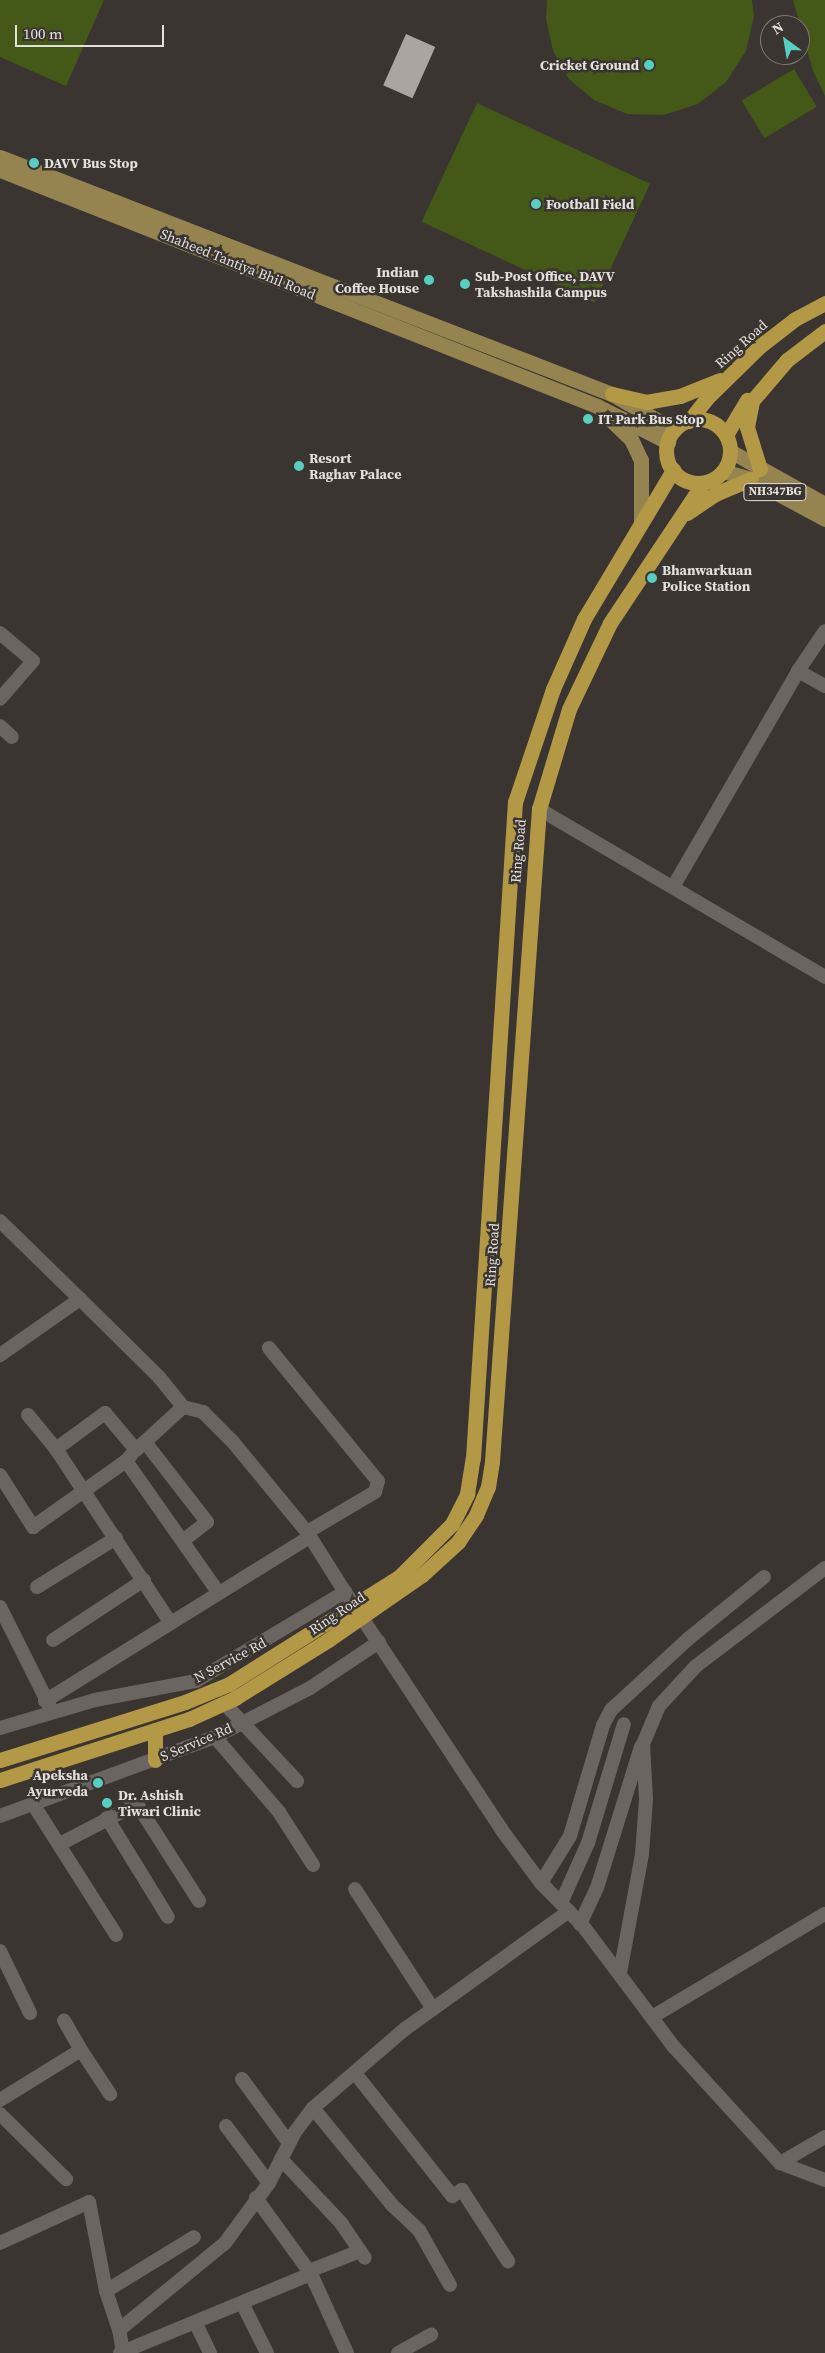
<!DOCTYPE html>
<style>
body{margin:0}
#map{position:relative;width:825px;height:2353px;overflow:hidden;background:#3a3530;font-family:"Source Serif 4",serif}
div>[style]{position:absolute}
[style*='--x']{left:calc(var(--x)*1px);top:calc(var(--y)*1px);width:calc(var(--w)*1px);rotate:calc(var(--a)*1deg)}
.green>*{inset:0;background:#445917;transform-origin:0 0}
.building>*{inset:0;background:#aba59f;transform-origin:0 0}
.minor>*{height:14px;margin:-7px;padding:0 7px;transform-origin:7px;border-radius:7px;background:#6a6560}
.major>*{height:15px;margin:-7.5px;padding:0 7.5px;transform-origin:7.5px;border-radius:7.5px;background:#968450}
.highway>*{height:15px;margin:-7.5px;padding:0 7.5px;transform-origin:7.5px;border-radius:7.5px;background:#b39846}
.highway>.ring{margin:-7.5px;padding:0;box-sizing:content-box;background:none;border:15px solid #b39846;border-radius:50%}
.dots>*{width:14px;height:14px;translate:-50% -50%;box-sizing:border-box;border:2px solid #3a3530;border-radius:50%}
span{translate:-50% -50%;white-space:nowrap;text-align:center;line-height:1.15;-webkit-text-stroke:5px #3a3530;paint-order:stroke}
.shield-label span{padding:1px 4px;background:#3a3530;border:1px solid;border-radius:4px;-webkit-text-stroke-width:0}
.shield-label{font-size:12px;color:#e2dfdc;font-weight:700}
.poi-label{font-size:14px;color:#e2dfdc;font-weight:700}
.right{translate:-100% -50%;text-align:right}
.left{translate:0 -50%;text-align:left}
.street-label{font-size:14px;color:#e2dfdc}
.north{position:absolute;left:760px;top:15px;width:50px;height:50px;box-sizing:border-box;background:#3a3530;border:1px solid #7d7975;border-radius:50%;rotate:328deg;font-size:14px;font-weight:700;line-height:20px;text-align:center;color:#e2dfdc}
.north::after{content:'';display:block;margin:auto;width:18px;height:22px;background:#58cec0;clip-path:polygon(50% 0,100% 100%,50% 72%,0 100%)}
.scale{position:absolute;left:15px;top:25px;width:149px;height:22px;box-sizing:border-box;border:2px solid #e2dfdc;border-top:0;padding-left:6px;font-size:15px;line-height:18px;white-space:nowrap;color:#e2dfdc;-webkit-text-stroke:4px #3a3530;paint-order:stroke}
</style>
<div id="map">
<div class="green">
<div style="clip-path:polygon(0 0,104px 0,66px 86px,0 57px)"></div>
<div style="clip-path:polygon(547px 0,752px 0,754px 16px,746px 51px,726px 82px,698px 104px,663px 115px,627px 114px,594px 100px,569px 79px,553px 51px,546px 19px)"></div>
<div style="clip-path:polygon(793px 0,825px 0,825px 96px,813px 71px)"></div>
<div style="left:794px;top:69px;width:44px;height:61px;rotate:59deg"></div>
<div style="left:477px;top:103px;width:191px;height:131px;rotate:25deg"></div>
</div>
<div class="building">
<div style="left:406px;top:34px;width:32px;height:56px;rotate:24deg"></div>
</div>
<div class="minor">
<div style="--x:0;--y:633;--w:43;--a:40.3"></div>
<div style="--x:33;--y:661;--w:50;--a:131"></div>
<div style="--x:798;--y:671;--w:48;--a:-56"></div>
<div style="--x:0;--y:726;--w:16;--a:43"></div>
<div style="--x:539;--y:809;--w:332;--a:30.4"></div>
<div style="--x:673;--y:887;--w:250;--a:-59.9"></div>
<div style="--x:798;--y:671;--w:31;--a:29"></div>
<div style="--x:0;--y:1221;--w:112;--a:44.3"></div>
<div style="--x:80;--y:1299;--w:98;--a:145"></div>
<div style="--x:80;--y:1299;--w:111;--a:44.6"></div>
<div style="--x:159;--y:1377;--w:38;--a:51"></div>
<div style="--x:183;--y:1407;--w:21;--a:14"></div>
<div style="--x:203;--y:1412;--w:42;--a:45"></div>
<div style="--x:233;--y:1442;--w:117;--a:50.6"></div>
<div style="--x:307;--y:1532;--w:71;--a:57.7"></div>
<div style="--x:269;--y:1348;--w:172;--a:50.7"></div>
<div style="--x:378;--y:1481;--w:11;--a:105"></div>
<div style="--x:375;--y:1492;--w:79;--a:149.5"></div>
<div style="--x:28;--y:1415;--w:44;--a:50.5"></div>
<div style="--x:145;--y:1442;--w:101;--a:52.2"></div>
<div style="--x:207;--y:1522;--w:31;--a:142"></div>
<div style="--x:132;--y:1454;--w:9;--a:131"></div>
<div style="--x:126;--y:1461;--w:160;--a:54.9"></div>
<div style="--x:0;--y:1475;--w:62;--a:57.6"></div>
<div style="--x:33;--y:1527;--w:114;--a:-35.4"></div>
<div style="--x:37;--y:1587;--w:93;--a:-31.8"></div>
<div style="--x:0;--y:1607;--w:112;--a:63.4"></div>
<div style="--x:170;--y:1622;--w:207;--a:-123.4"></div>
<div style="--x:56;--y:1449;--w:61;--a:-36.3"></div>
<div style="--x:105;--y:1413;--w:48;--a:50"></div>
<div style="--x:136;--y:1450;--w:64;--a:-42.5"></div>
<div style="--x:53;--y:1640;--w:109;--a:-33.4"></div>
<div style="--x:45;--y:1701;--w:312;--a:-31.8"></div>
<div style="--x:224;--y:1703;--w:107;--a:46.9"></div>
<div style="--x:0;--y:1728;--w:99;--a:-16.4"></div>
<div style="--x:95;--y:1700;--w:103;--a:-10.7"></div>
<div style="--x:196;--y:1681;--w:174;--a:-30.9"></div>
<div style="--x:345;--y:1592;--w:284;--a:56.6"></div>
<div style="--x:501;--y:1829;--w:67;--a:53.5"></div>
<div style="--x:541;--y:1883;--w:60;--a:45.7"></div>
<div style="--x:583;--y:1926;--w:151;--a:53.1"></div>
<div style="--x:674;--y:2047;--w:157;--a:47.6"></div>
<div style="--x:780;--y:2163;--w:48;--a:20.7"></div>
<div style="--x:215;--y:1737;--w:99;--a:49.5"></div>
<div style="--x:279;--y:1812;--w:63;--a:57.3"></div>
<div style="--x:33;--y:1804;--w:155;--a:57.6"></div>
<div style="--x:0;--y:1816;--w:229;--a:-20.2"></div>
<div style="--x:215;--y:1737;--w:107;--a:-27.3"></div>
<div style="--x:310;--y:1688;--w:83;--a:-33.7"></div>
<div style="--x:107;--y:1818;--w:116;--a:58.4"></div>
<div style="--x:60;--y:1844;--w:87;--a:-27.5"></div>
<div style="--x:137;--y:1804;--w:115;--a:57.4"></div>
<div style="--x:541;--y:1883;--w:55;--a:-58.3"></div>
<div style="--x:570;--y:1836;--w:116;--a:-73.4"></div>
<div style="--x:603;--y:1725;--w:17;--a:-62"></div>
<div style="--x:611;--y:1710;--w:105;--a:-42.7"></div>
<div style="--x:688;--y:1639;--w:98;--a:-39.2"></div>
<div style="--x:355;--y:1889;--w:143;--a:57"></div>
<div style="--x:561;--y:1903;--w:66;--a:-65.8"></div>
<div style="--x:588;--y:1843;--w:124;--a:-73.2"></div>
<div style="--x:580;--y:1924;--w:40;--a:-65"></div>
<div style="--x:597;--y:1888;--w:148;--a:-72.7"></div>
<div style="--x:0;--y:1951;--w:69;--a:64.2"></div>
<div style="--x:620;--y:1973;--w:121;--a:-79.5"></div>
<div style="--x:642;--y:1854;--w:55;--a:-85.8"></div>
<div style="--x:646;--y:1799;--w:55;--a:-93.1"></div>
<div style="--x:643;--y:1744;--w:41;--a:-67.2"></div>
<div style="--x:659;--y:1706;--w:54;--a:-47.2"></div>
<div style="--x:696;--y:1666;--w:162;--a:-37.2"></div>
<div style="--x:652;--y:2017;--w:201;--a:-30.8"></div>
<div style="--x:81;--y:2050;--w:53;--a:56.6"></div>
<div style="--x:355;--y:2073;--w:157;--a:51.7"></div>
<div style="--x:452;--y:2196;--w:12;--a:-31"></div>
<div style="--x:462;--y:2190;--w:85;--a:57.1"></div>
<div style="--x:242;--y:2079;--w:79;--a:53.7"></div>
<div style="--x:0;--y:2100;--w:95;--a:-31.7"></div>
<div style="--x:81;--y:2050;--w:34;--a:-120"></div>
<div style="--x:313;--y:2108;--w:125;--a:50.8"></div>
<div style="--x:392;--y:2205;--w:37;--a:43"></div>
<div style="--x:419;--y:2230;--w:63;--a:60.6"></div>
<div style="--x:0;--y:2114;--w:93;--a:44.6"></div>
<div style="--x:226;--y:2126;--w:71;--a:53"></div>
<div style="--x:281;--y:2159;--w:88;--a:46.8"></div>
<div style="--x:341;--y:2223;--w:42;--a:55.6"></div>
<div style="--x:780;--y:2163;--w:52;--a:-30"></div>
<div style="--x:0;--y:2243;--w:98;--a:-24.7"></div>
<div style="--x:89;--y:2202;--w:91;--a:79.2"></div>
<div style="--x:106;--y:2291;--w:103;--a:-31.5"></div>
<div style="--x:309;--y:2271;--w:55;--a:-21.4"></div>
<div style="--x:311;--y:2274;--w:87;--a:65.5"></div>
<div style="--x:106;--y:2291;--w:41;--a:71.6"></div>
<div style="--x:243;--y:2305;--w:54;--a:63.4"></div>
<div style="--x:196;--y:2324;--w:32;--a:64"></div>
<div style="--x:123;--y:2352;--w:22;--a:-100"></div>
<div style="--x:119;--y:2330;--w:137;--a:-39.4"></div>
<div style="--x:225;--y:2243;--w:74;--a:-53.7"></div>
<div style="--x:269;--y:2183;--w:57;--a:-63"></div>
<div style="--x:295;--y:2132;--w:30;--a:-53"></div>
<div style="--x:313;--y:2108;--w:121;--a:-40.7"></div>
<div style="--x:405;--y:2029;--w:202;--a:-35.7"></div>
<div style="--x:120;--y:2353;--w:207;--a:-22.5"></div>
<div style="--x:311;--y:2274;--w:94;--a:-125.9"></div>
<div style="--x:398;--y:2353;--w:38;--a:-29"></div>
</div>
<div class="major">
<div style="--x:0;--y:157;--w:656;--a:21.17"></div>
<div style="--x:612;--y:394;--w:72;--a:30.1"></div>
<div style="--x:0;--y:170;--w:642;--a:21.57"></div>
<div style="--x:597;--y:406;--w:80;--a:26.9"></div>
<div style="--x:609;--y:418;--w:30;--a:44"></div>
<div style="--x:631;--y:439;--w:23;--a:65"></div>
<div style="--x:641;--y:460;--w:62;--a:90"></div>
<div style="--x:730;--y:451;--w:109;--a:29.2"></div>
<div style="--x:723;--y:471;--w:29;--a:16"></div>
<div style="--x:751;--y:479;--w:84;--a:28.4"></div>
</div>
<div class="highway">
<div style="--x:612;--y:394;--w:35;--a:13"></div>
<div style="--x:646;--y:402;--w:35;--a:-10"></div>
<div style="--x:680;--y:396;--w:43;--a:-21.8"></div>
<div class="ring" style="left:666px;top:419px;width:49px;height:49px"></div>
<div style="--x:689;--y:421;--w:29;--a:-52"></div>
<div style="--x:707;--y:398;--w:74;--a:-44.5"></div>
<div style="--x:760;--y:346;--w:44;--a:-37.6"></div>
<div style="--x:795;--y:319;--w:34;--a:-28"></div>
<div style="--x:726;--y:435;--w:41;--a:-59"></div>
<div style="--x:760;--y:469;--w:44;--a:-107.2"></div>
<div style="--x:747;--y:427;--w:26;--a:-79"></div>
<div style="--x:752;--y:401;--w:54;--a:-49.5"></div>
<div style="--x:787;--y:360;--w:48;--a:-37.3"></div>
<div style="--x:687;--y:513;--w:34;--a:-34"></div>
<div style="--x:715;--y:494;--w:39;--a:-23"></div>
<div style="--x:0;--y:1760;--w:194;--a:-17.4"></div>
<div style="--x:185;--y:1702;--w:48;--a:-22.2"></div>
<div style="--x:229;--y:1684;--w:201;--a:-32.2"></div>
<div style="--x:399;--y:1577;--w:75;--a:-45"></div>
<div style="--x:452;--y:1524;--w:34;--a:-63"></div>
<div style="--x:467;--y:1494;--w:36;--a:-81"></div>
<div style="--x:473;--y:1458;--w:657;--a:-86.34"></div>
<div style="--x:515;--y:802;--w:119;--a:-71.4"></div>
<div style="--x:553;--y:689;--w:77;--a:-66.1"></div>
<div style="--x:584;--y:619;--w:174;--a:-59.1"></div>
<div style="--x:155;--y:1760;--w:30;--a:-90"></div>
<div style="--x:0;--y:1780;--w:199;--a:-17.9"></div>
<div style="--x:189;--y:1719;--w:51;--a:-24.5"></div>
<div style="--x:235;--y:1698;--w:110;--a:-31.9"></div>
<div style="--x:328;--y:1640;--w:114;--a:-34.7"></div>
<div style="--x:422;--y:1575;--w:49;--a:-42.5"></div>
<div style="--x:458;--y:1542;--w:32;--a:-56"></div>
<div style="--x:476;--y:1515;--w:30;--a:-67"></div>
<div style="--x:488;--y:1487;--w:26;--a:-81"></div>
<div style="--x:492;--y:1461;--w:654;--a:-85.88"></div>
<div style="--x:539;--y:809;--w:104;--a:-73.3"></div>
<div style="--x:569;--y:709;--w:95;--a:-64.5"></div>
<div style="--x:610;--y:623;--w:168;--a:-56.4"></div>
</div>
<div class="dots">
<div style="left:649px;top:65px;background:#58cec0"></div>
<div style="left:34px;top:163px;background:#58cec0"></div>
<div style="left:536px;top:204px;background:#58cec0"></div>
<div style="left:429px;top:280px;background:#58cec0"></div>
<div style="left:465px;top:284px;background:#58cec0"></div>
<div style="left:588px;top:419px;background:#58cec0"></div>
<div style="left:299px;top:466px;background:#58cec0"></div>
<div style="left:652px;top:578px;background:#58cec0"></div>
<div style="left:98px;top:1783px;background:#58cec0"></div>
<div style="left:107px;top:1803px;background:#58cec0"></div>
</div>
<div class="shield-label">
<span style="left:775px;top:492px">NH347BG</span>
</div>
<div class="poi-label">
<span class="right" style="left:639px;top:65px">Cricket Ground</span>
<span class="left" style="left:44px;top:163px">DAVV Bus Stop</span>
<span class="left" style="left:546px;top:204px">Football Field</span>
<span class="right" style="left:419px;top:280px">Indian<br>Coffee House</span>
<span class="left" style="left:475px;top:284px">Sub-Post Office, DAVV<br>Takshashila Campus</span>
<span class="left" style="left:598px;top:419px">IT Park Bus Stop</span>
<span class="left" style="left:309px;top:466px">Resort<br>Raghav Palace</span>
<span class="left" style="left:662px;top:578px">Bhanwarkuan<br>Police Station</span>
<span class="right" style="left:88px;top:1783px">Apeksha<br>Ayurveda</span>
<span class="left" style="left:118px;top:1803px">Dr. Ashish<br>Tiwari Clinic</span>
</div>
<div class="street-label">
<span style="left:238px;top:264px;rotate:22deg">Shaheed Tantiya Bhil Road</span>
<span style="left:741px;top:344px;rotate:-42deg">Ring Road</span>
<span style="left:518px;top:851px;rotate:-85deg">Ring Road</span>
<span style="left:492px;top:1255px;rotate:-86deg">Ring Road</span>
<span style="left:337px;top:1613px;rotate:-34deg">Ring Road</span>
<span style="left:230px;top:1660px;rotate:-28deg">N Service Rd</span>
<span style="left:196px;top:1742px;rotate:-23deg">S Service Rd</span>
</div>
<div class="north">N</div>
<div class="scale">100 m</div>
</div>
